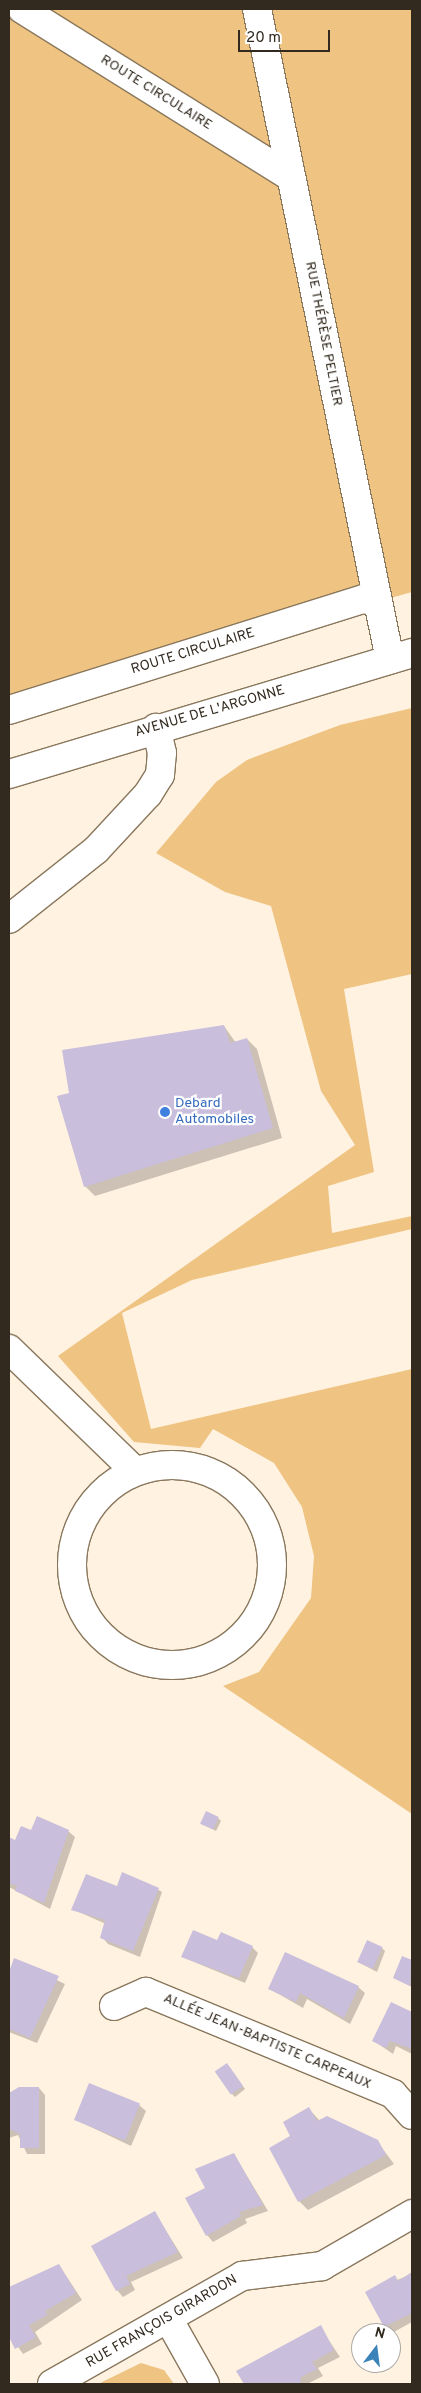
<!DOCTYPE html>
<meta charset="utf-8">
<style>
body{margin:0}
#map{position:relative;width:421px;height:2393px;overflow:hidden;background:#fff2e1;font-family:Overpass,sans-serif}
div>[style]{position:absolute}
[style*='--x']{left:calc(var(--x)*1px);top:calc(var(--y)*1px);width:calc(var(--w)*1px);rotate:calc(var(--a)*1deg)}
.green>*{inset:0;background:#efc381}
.shadow>*{inset:0;background:#0003}
.building>*{inset:0;background:#c9bedc;transform-origin:0 0}
.roads{filter:drop-shadow(1px 0 #89775c) drop-shadow(-1px 0 #89775c) drop-shadow(0 1px #89775c) drop-shadow(0 -1px #89775c)}
.minor>*{height:28px;margin:-14px;padding:0 14px;transform-origin:14px;border-radius:14px;background:#fff}
.minor>.ring{margin:-14px;padding:0;box-sizing:content-box;background:none;border:28px solid #fff;border-radius:50%}
.major>*{height:28px;margin:-14px;padding:0 14px;transform-origin:14px;border-radius:14px;background:#fff}
.dots>*{width:14px;height:14px;translate:-50% -50%;box-sizing:border-box;border:2px solid #fff;border-radius:50%}
span{translate:-50% -50%;white-space:nowrap;text-align:center;line-height:1.15;-webkit-text-stroke:4.5px #fff;paint-order:stroke}
.street-label{font-size:14px;color:#322a1f}
.shop-label{font-size:14px;color:#366cbe}
.left{translate:0 -50%;text-align:left}
.frame{position:absolute;inset:0;border:10px solid #322a1f;pointer-events:none}
.north{position:absolute;left:351px;top:2323px;width:50px;height:50px;box-sizing:border-box;background:#fff;border:1px solid #adaaa5;border-radius:50%;rotate:15deg;font-size:14px;font-weight:700;line-height:20px;text-align:center;color:#322a1f}
.north::after{content:'';display:block;margin:auto;width:18px;height:22px;background:#3b83b8;clip-path:polygon(50% 0,100% 100%,50% 72%,0 100%)}
.scale{position:absolute;left:238px;top:30px;width:92px;height:22px;box-sizing:border-box;border:2px solid #322a1f;border-top:0;padding-left:6px;font-size:15px;line-height:18px;white-space:nowrap;color:#322a1f;-webkit-text-stroke:4px #fff;paint-order:stroke}
</style>
<div id="map">
<div class="green">
<div style="clip-path:polygon(9px 9px,412px 9px,412px 592px,9px 705px)"></div>
<div style="clip-path:polygon(412px 708px,412px 974px,344px 989px,374px 1172px,328px 1186px,332px 1233px,412px 1216px,412px 1229px,192px 1280px,122px 1313px,151px 1429px,412px 1369px,412px 1814px,223px 1686px,259px 1672px,311px 1598px,314px 1556px,302px 1507px,274px 1463px,213px 1429px,200px 1448px,134px 1442px,58px 1356px,355px 1145px,321px 1091px,271px 906px,225px 892px,156px 853px,216px 782px,247px 760px,340px 725px)"></div>
<div style="clip-path:polygon(141px 2363px,164px 2370px,174px 2384px,98px 2384px)"></div>
</div>
<div class="shadow">
<div style="clip-path:polygon(224px 1026px,236px 1043px,247px 1039px,257px 1049px,282px 1138px,95px 1196px,85px 1186px,71px 1094px)"></div>
<div style="clip-path:polygon(218px 1818px,221px 1821px,216px 1831px,202px 1823px)"></div>
<div style="clip-path:polygon(68px 1831px,75px 1837px,50px 1909px,9px 1887px,9px 1839px,16px 1842px,32px 1832px)"></div>
<div style="clip-path:polygon(152px 1886px,162px 1892px,140px 1957px,108px 1944px,102px 1937px,106px 1924px,72px 1909px,117px 1888px)"></div>
<div style="clip-path:polygon(218px 1941px,252px 1947px,258px 1953px,245px 1983px,182px 1957px)"></div>
<div style="clip-path:polygon(382px 1948px,385px 1951px,377px 1972px,358px 1962px)"></div>
<div style="clip-path:polygon(403px 1958px,412px 1961px,412px 1987px,394px 1978px)"></div>
<div style="clip-path:polygon(15px 1960px,65px 1984px,37px 2043px,9px 2032px,9px 1976px)"></div>
<div style="clip-path:polygon(358px 1987px,365px 1993px,350px 2024px,307px 1999px,303px 2008px,270px 1989px)"></div>
<div style="clip-path:polygon(391px 2004px,412px 2014px,412px 2054px,396px 2046px,393px 2054px,374px 2041px)"></div>
<div style="clip-path:polygon(230px 2068px,245px 2089px,235px 2097px,232px 2094px)"></div>
<div style="clip-path:polygon(19px 2088px,39px 2088px,45px 2095px,45px 2154px,27px 2154px,18px 2135px,9px 2138px,9px 2093px)"></div>
<div style="clip-path:polygon(139px 2105px,146px 2111px,131px 2146px,74px 2119px)"></div>
<div style="clip-path:polygon(309px 2109px,320px 2121px,377px 2141px,394px 2164px,308px 2210px,299px 2201px,292px 2136px)"></div>
<div style="clip-path:polygon(234px 2154px,268px 2211px,245px 2219px,247px 2223px,213px 2242px,207px 2235px,206px 2189px)"></div>
<div style="clip-path:polygon(155px 2213px,183px 2258px,131px 2282px,135px 2290px,123px 2297px,117px 2290px)"></div>
<div style="clip-path:polygon(59px 2265px,82px 2300px,35px 2332px,42px 2344px,23px 2354px,9px 2334px,9px 2290px)"></div>
<div style="clip-path:polygon(412px 2274px,412px 2322px,392px 2333px,367px 2292px)"></div>
<div style="clip-path:polygon(320px 2327px,340px 2357px,318px 2368px,323px 2376px,307px 2384px,246px 2384px,238px 2371px)"></div>
</div>
<div class="building">
<div style="clip-path:polygon(224px 1025px,230px 1043px,247px 1038px,273px 1128px,84px 1187px,57px 1096px,69px 1093px,62px 1050px)"></div>
<div style="left:206px;top:1811px;width:14px;height:14px;rotate:25deg"></div>
<div style="clip-path:polygon(37px 1816px,69px 1830px,44px 1903px,15px 1891px,17px 1886px,9px 1883px,9px 1837px,15px 1840px,21px 1826px,31px 1830px)"></div>
<div style="clip-path:polygon(122px 1872px,159px 1888px,133px 1951px,100px 1938px,105px 1920px,71px 1910px,86px 1874px,117px 1886px)"></div>
<div style="clip-path:polygon(193px 1930px,217px 1940px,221px 1932px,253px 1946px,239px 1978px,181px 1957px)"></div>
<div style="left:367px;top:1940px;width:17px;height:24px;rotate:24deg"></div>
<div style="clip-path:polygon(285px 1952px,359px 1986px,344px 2018px,300px 1993px,296px 2002px,268px 1989px)"></div>
<div style="clip-path:polygon(402px 1956px,412px 1960px,410px 1986px,393px 1978px)"></div>
<div style="clip-path:polygon(14px 1958px,59px 1976px,30px 2038px,9px 2029px,9px 1972px)"></div>
<div style="clip-path:polygon(391px 2002px,412px 2012px,412px 2049px,390px 2041px,386px 2048px,372px 2041px)"></div>
<div style="left:227px;top:2063px;width:28px;height:15px;rotate:55deg"></div>
<div style="left:89px;top:2083px;width:55px;height:40px;rotate:22deg"></div>
<div style="clip-path:polygon(19px 2087px,39px 2087px,39px 2148px,20px 2148px,20px 2134px,9px 2129px,9px 2093px)"></div>
<div style="clip-path:polygon(309px 2107px,317px 2121px,327px 2116px,378px 2140px,386px 2155px,298px 2202px,269px 2148px,290px 2136px,283px 2122px)"></div>
<div style="clip-path:polygon(234px 2153px,263px 2205px,239px 2212px,241px 2216px,206px 2236px,185px 2198px,205px 2188px,195px 2169px)"></div>
<div style="clip-path:polygon(155px 2211px,178px 2252px,126px 2276px,130px 2284px,116px 2291px,91px 2246px)"></div>
<div style="clip-path:polygon(59px 2264px,76px 2293px,45px 2311px,47px 2315px,29px 2325px,36px 2337px,15px 2349px,9px 2337px,9px 2287px)"></div>
<div style="clip-path:polygon(412px 2272px,412px 2313px,384px 2327px,365px 2292px,395px 2275px,398px 2281px)"></div>
<div style="clip-path:polygon(321px 2325px,334px 2350px,312px 2362px,317px 2369px,301px 2377px,300px 2384px,244px 2384px,236px 2371px)"></div>
</div>
<div class="roads">
<div class="minor">
<div style="--x:22;--y:9;--w:317;--a:32"></div>
<div style="--x:257;--y:9;--w:664;--a:78.45"></div>
<div style="--x:9;--y:710;--w:372;--a:-17.4"></div>
<div style="--x:364;--y:599;--w:13;--a:13"></div>
<div style="--x:9;--y:919;--w:111;--a:-38.4"></div>
<div style="--x:96;--y:850;--w:76;--a:-47.1"></div>
<div style="--x:148;--y:794;--w:22;--a:-58"></div>
<div style="--x:160;--y:775;--w:22;--a:-85"></div>
<div style="--x:162;--y:753;--w:26;--a:-103"></div>
<div style="--x:9;--y:1349;--w:175;--a:44.1"></div>
<div class="ring" style="left:72px;top:1465px;width:172px;height:172px"></div>
<div style="--x:114;--y:2006;--w:35;--a:-24"></div>
<div style="--x:146;--y:1992;--w:267;--a:22.4"></div>
<div style="--x:393;--y:2094;--w:28;--a:48"></div>
<div style="--x:169;--y:2320;--w:73;--a:60.6"></div>
<div style="--x:52;--y:2384;--w:219;--a:-29.6"></div>
<div style="--x:242;--y:2276;--w:81;--a:-7.1"></div>
<div style="--x:322;--y:2266;--w:104;--a:-30"></div>
</div>
<div class="major">
<div style="--x:9;--y:774;--w:421;--a:-16.7"></div>
</div>
</div>
<div class="dots">
<div style="left:165px;top:1112px;background:#3f7fe0"></div>
</div>
<div class="street-label">
<span style="left:156px;top:93px;rotate:32deg">ROUTE CIRCULAIRE</span>
<span style="left:323px;top:334px;rotate:79deg">RUE THÉRÈSE PELTIER</span>
<span style="left:193px;top:652px;rotate:-17deg">ROUTE CIRCULAIRE</span>
<span style="left:210px;top:712px;rotate:-16deg">AVENUE DE L'ARGONNE</span>
<span style="left:267px;top:2042px;rotate:23deg">ALLÉE JEAN-BAPTISTE CARPEAUX</span>
<span style="left:162px;top:2322px;rotate:-30deg">RUE FRANÇOIS GIRARDON</span>
</div>
<div class="shop-label">
<span class="left" style="left:175px;top:1112px">Debard<br>Automobiles</span>
</div>
<div class="frame"></div>
<div class="north">N</div>
<div class="scale">20 m</div>
</div>
